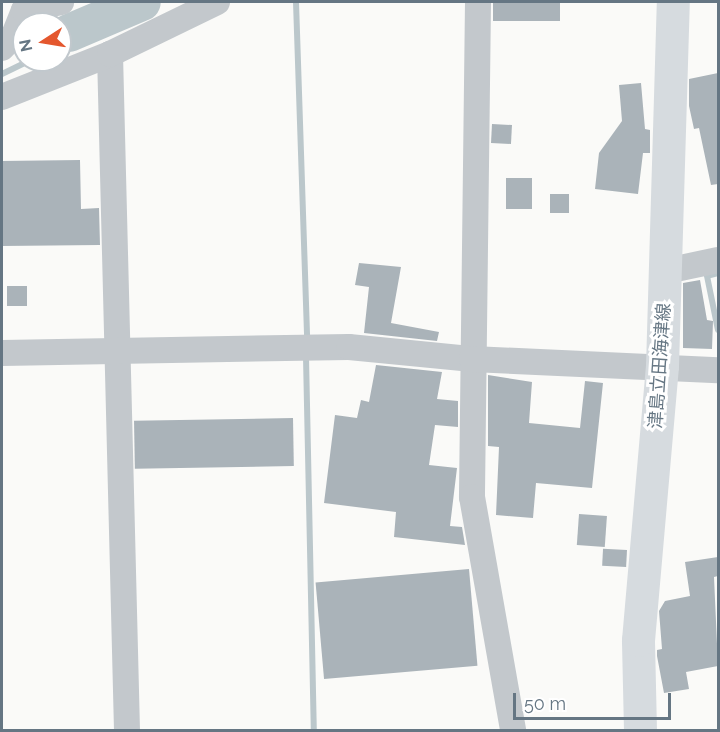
<!DOCTYPE html>
<meta charset="utf-8">
<style>
body{margin:0}
#map{position:relative;width:720px;height:732px;overflow:hidden;background:#fafaf8;font-family:Raleway,"Noto Sans JP",sans-serif}
div>[style]{position:absolute}
[style*='--x']{left:calc(var(--x)*1px);top:calc(var(--y)*1px);width:calc(var(--w)*1px);rotate:calc(var(--a)*1deg)}
.stream>*{height:6px;margin:-3px;padding:0 3px;transform-origin:3px;border-radius:3px;background:#bbc7cb}
.river>*{height:38px;margin:-19px;padding:0 19px;transform-origin:19px;border-radius:19px;background:#bbc7cb}
.building>*{inset:0;background:#aab3b9;transform-origin:0 0}
.minor>*{height:26px;margin:-13px;padding:0 13px;transform-origin:13px;border-radius:13px;background:#c3c8cc}
.secondary>*{height:33px;margin:-16.5px;padding:0 16.5px;transform-origin:16.5px;border-radius:16.5px;background:#d6dbdf}
span{translate:-50% -50%;white-space:nowrap;text-align:center;line-height:1.15;-webkit-text-stroke:6px #fff;paint-order:stroke}
.street-label{font-size:18px;color:#657683}
.frame{position:absolute;inset:0;border:3px solid #657683;pointer-events:none}
.north{position:absolute;left:12px;top:12px;width:60px;height:60px;box-sizing:border-box;background:#fff;border:2px solid #c1c8cd;border-radius:50%;rotate:258deg;font-size:16px;font-weight:700;line-height:24px;text-align:center;color:#657683}
.north::after{content:'';display:block;margin:auto;width:21px;height:27px;background:#e4572e;clip-path:polygon(50% 0,100% 100%,50% 72%,0 100%)}
.scale{position:absolute;left:513px;top:693px;width:158px;height:27px;box-sizing:border-box;border:3px solid #657683;border-top:0;padding-left:8px;font-size:18px;line-height:21px;white-space:nowrap;color:#657683;-webkit-text-stroke:4px #fff;paint-order:stroke}
</style>
<div id="map">
<div class="stream">
<div style="--x:296;--y:2;--w:337;--a:88.1"></div>
<div style="--x:60;--y:40;--w:11;--a:-38"></div>
<div style="--x:2;--y:74;--w:32;--a:-26"></div>
<div style="--x:718;--y:273;--w:11;--a:165"></div>
<div style="--x:707;--y:276;--w:55;--a:78.5"></div>
<div style="--x:306;--y:357;--w:373;--a:88.8"></div>
</div>
<div class="river">
<div style="--x:69;--y:33;--w:79;--a:-23"></div>
</div>
<div class="building">
<div style="left:493px;top:2px;width:67px;height:19px"></div>
<div style="clip-path:polygon(718px 73px,718px 184px,711px 185px,699px 128px,694px 129px,689px 106px,689px 79px)"></div>
<div style="clip-path:polygon(641px 83px,645px 129px,650px 130px,650px 153px,643px 153px,638px 194px,595px 189px,599px 153px,622px 121px,619px 85px)"></div>
<div style="left:492px;top:124px;width:20px;height:19px;rotate:3deg"></div>
<div style="clip-path:polygon(80px 160px,81px 209px,99px 208px,100px 245px,2px 246px,2px 161px)"></div>
<div style="left:506px;top:178px;width:26px;height:31px"></div>
<div style="left:550px;top:194px;width:19px;height:19px"></div>
<div style="clip-path:polygon(359px 263px,401px 267px,391px 323px,439px 332px,437px 341px,364px 333px,369px 287px,355px 285px)"></div>
<div style="clip-path:polygon(700px 280px,707px 320px,713px 321px,712px 349px,683px 348px,683px 283px)"></div>
<div style="left:7px;top:286px;width:20px;height:20px"></div>
<div style="clip-path:polygon(376px 365px,442px 372px,437px 399px,458px 401px,458px 427px,435px 425px,429px 465px,457px 468px,450px 526px,462px 527px,465px 545px,394px 537px,396px 512px,324px 503px,335px 415px,357px 418px,361px 400px,369px 402px)"></div>
<div style="clip-path:polygon(488px 375px,532px 382px,529px 423px,580px 428px,585px 381px,603px 383px,592px 488px,536px 483px,533px 518px,496px 515px,499px 447px,488px 446px)"></div>
<div style="left:293px;top:418px;width:48px;height:159px;rotate:89deg"></div>
<div style="left:579px;top:514px;width:28px;height:31px;rotate:4deg"></div>
<div style="left:627px;top:550px;width:17px;height:24px;rotate:93deg"></div>
<div style="clip-path:polygon(718px 557px,718px 576px,714px 577px,718px 666px,686px 672px,689px 689px,664px 693px,657px 656px,657px 650px,662px 649px,659px 611px,665px 601px,690px 596px,685px 562px)"></div>
<div style="left:469px;top:569px;width:97px;height:154px;rotate:85deg"></div>
</div>
<div class="minor">
<div style="--x:478;--y:2;--w:495;--a:90.7"></div>
<div style="--x:472;--y:497;--w:237;--a:80"></div>
<div style="--x:2;--y:48;--w:18;--a:-47"></div>
<div style="--x:14;--y:35;--w:27;--a:-68"></div>
<div style="--x:24;--y:10;--w:38;--a:-12"></div>
<div style="--x:110;--y:54;--w:676;--a:88.56"></div>
<div style="--x:2;--y:97;--w:116;--a:-21.7"></div>
<div style="--x:110;--y:54;--w:119;--a:-25.9"></div>
<div style="--x:666;--y:271;--w:53;--a:-11.9"></div>
<div style="--x:2;--y:353;--w:347;--a:-1"></div>
<div style="--x:349;--y:347;--w:124;--a:5.6"></div>
<div style="--x:472;--y:359;--w:246;--a:2.6"></div>
</div>
<div class="secondary">
<div style="--x:640;--y:730;--w:90;--a:-91.3"></div>
<div style="--x:638;--y:640;--w:275;--a:-85"></div>
<div style="--x:662;--y:366;--w:364;--a:-88.3"></div>
</div>
<div class="street-label">
<span style="left:660px;top:366px;rotate:-86deg">津島立田海津線</span>
</div>
<div class="frame"></div>
<div class="north">N</div>
<div class="scale">50 m</div>
</div>
